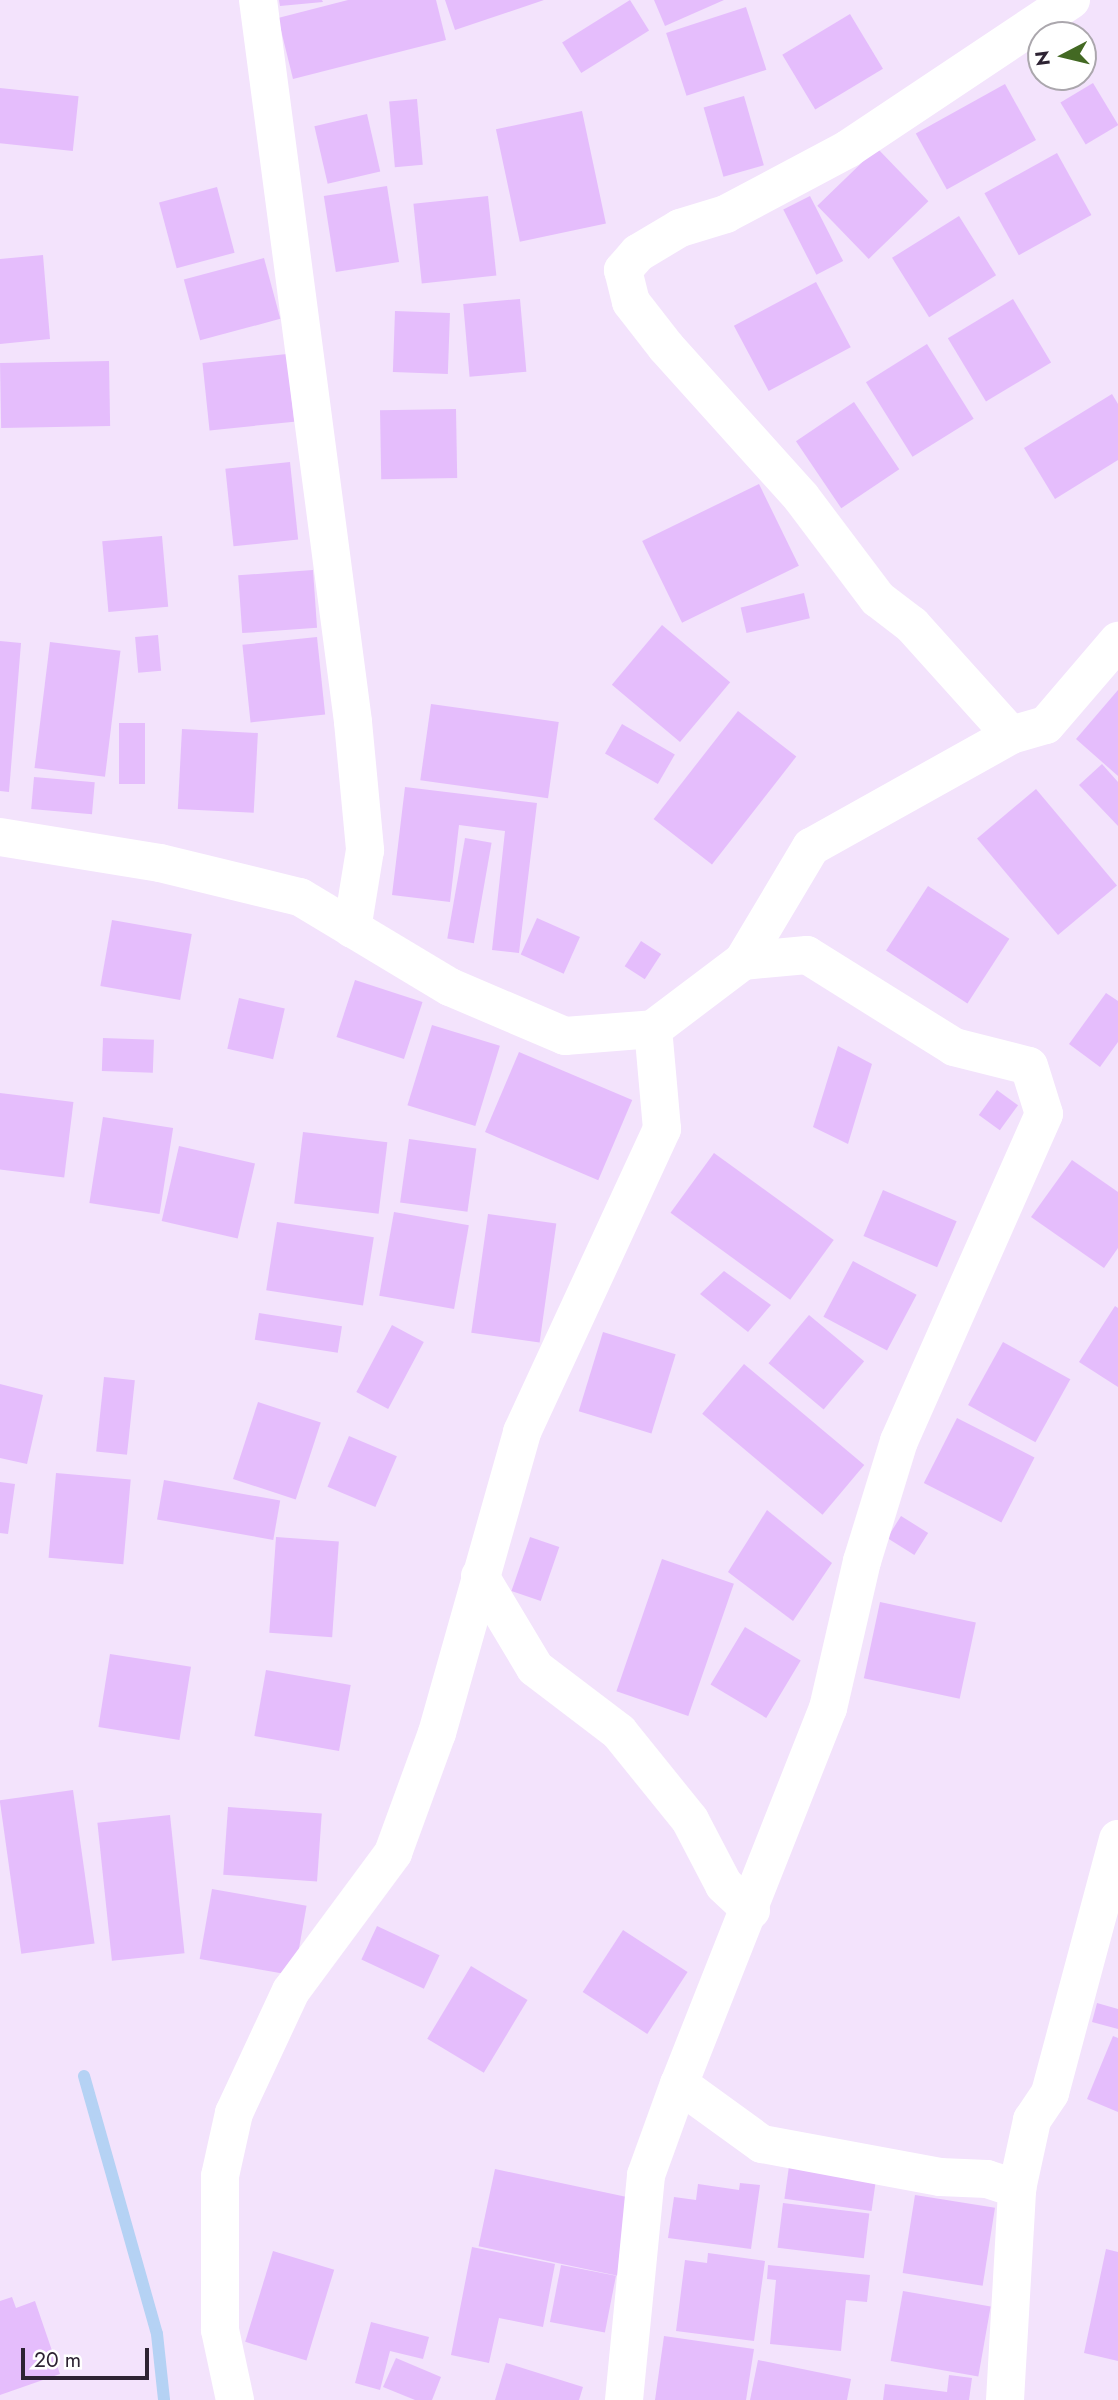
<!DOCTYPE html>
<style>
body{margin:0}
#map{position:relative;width:1118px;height:2400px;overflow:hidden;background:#f3e3fc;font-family:Jost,sans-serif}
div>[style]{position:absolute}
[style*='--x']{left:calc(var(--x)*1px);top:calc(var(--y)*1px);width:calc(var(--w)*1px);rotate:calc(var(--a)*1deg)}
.stream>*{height:12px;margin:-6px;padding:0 6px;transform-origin:6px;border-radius:6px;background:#b5d2f4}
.building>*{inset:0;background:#e5bdfc;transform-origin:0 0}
.minor>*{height:38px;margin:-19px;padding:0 19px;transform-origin:19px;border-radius:19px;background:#fff}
span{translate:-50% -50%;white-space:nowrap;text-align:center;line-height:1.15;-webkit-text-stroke:5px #fff;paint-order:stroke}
.north{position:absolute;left:1027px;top:21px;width:70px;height:70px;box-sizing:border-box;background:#fff;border:2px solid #aba7ad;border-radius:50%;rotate:263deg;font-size:19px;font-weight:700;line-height:28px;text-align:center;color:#2d2333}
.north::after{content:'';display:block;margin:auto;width:24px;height:32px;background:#436923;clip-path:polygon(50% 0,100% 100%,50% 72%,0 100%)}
.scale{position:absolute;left:21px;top:2348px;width:128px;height:32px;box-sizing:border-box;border:4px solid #2d2333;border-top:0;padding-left:9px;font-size:21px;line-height:24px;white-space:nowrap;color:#2d2333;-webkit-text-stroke:5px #fff;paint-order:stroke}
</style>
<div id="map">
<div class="stream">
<div style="--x:84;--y:2076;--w:268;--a:74.2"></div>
<div style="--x:157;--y:2334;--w:66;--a:83.9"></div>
</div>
<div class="building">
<div style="clip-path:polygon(279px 0,322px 0,323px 2px,280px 6px)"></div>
<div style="clip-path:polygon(348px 0,436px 0,446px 40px,293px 79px,278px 18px)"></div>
<div style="clip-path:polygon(445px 0,544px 0,455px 30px)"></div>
<div style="left:630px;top:0;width:36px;height:80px;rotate:58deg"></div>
<div style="clip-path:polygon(654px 0,724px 0,665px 26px)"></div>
<div style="left:746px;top:7px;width:66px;height:84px;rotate:72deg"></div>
<div style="left:850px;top:14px;width:64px;height:79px;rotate:59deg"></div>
<div style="left:1093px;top:83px;width:49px;height:38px;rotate:59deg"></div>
<div style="left:1005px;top:84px;width:64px;height:102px;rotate:61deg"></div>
<div style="left:0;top:88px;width:79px;height:55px;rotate:6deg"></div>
<div style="left:744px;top:96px;width:72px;height:42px;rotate:74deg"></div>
<div style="left:417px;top:99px;width:66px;height:28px;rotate:85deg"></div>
<div style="left:582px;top:111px;width:115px;height:88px;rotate:78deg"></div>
<div style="left:367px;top:114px;width:59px;height:54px;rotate:77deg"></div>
<div style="left:877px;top:148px;width:74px;height:83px;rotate:46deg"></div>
<div style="left:1057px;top:153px;width:71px;height:83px;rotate:61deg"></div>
<div style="left:387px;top:186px;width:77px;height:64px;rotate:81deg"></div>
<div style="left:217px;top:187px;width:68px;height:60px;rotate:75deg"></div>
<div style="left:488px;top:196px;width:80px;height:75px;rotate:84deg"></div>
<div style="left:810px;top:196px;width:73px;height:30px;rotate:63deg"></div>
<div style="left:959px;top:216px;width:70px;height:79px;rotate:58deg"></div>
<div style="clip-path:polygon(43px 255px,50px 339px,0 344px,0 259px)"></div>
<div style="left:264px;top:258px;width:63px;height:83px;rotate:75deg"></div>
<div style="left:816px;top:282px;width:74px;height:93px;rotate:62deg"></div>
<div style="left:520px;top:299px;width:73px;height:57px;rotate:85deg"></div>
<div style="left:1013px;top:299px;width:74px;height:76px;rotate:59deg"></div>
<div style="left:395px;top:311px;width:55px;height:61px;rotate:2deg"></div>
<div style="left:927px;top:344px;width:88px;height:72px;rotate:58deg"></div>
<div style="left:287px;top:354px;width:68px;height:85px;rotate:84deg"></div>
<div style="left:109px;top:361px;width:65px;height:109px;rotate:89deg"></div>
<div style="clip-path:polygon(1112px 394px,1118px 404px,1118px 460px,1055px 499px,1024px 448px)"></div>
<div style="left:854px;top:402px;width:81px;height:70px;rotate:56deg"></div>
<div style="left:456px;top:409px;width:69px;height:76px;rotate:89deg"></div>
<div style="left:290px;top:462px;width:78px;height:65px;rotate:84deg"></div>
<div style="left:759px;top:484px;width:91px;height:130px;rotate:64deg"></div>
<div style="left:162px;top:536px;width:71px;height:60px;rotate:85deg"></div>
<div style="left:313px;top:570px;width:58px;height:75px;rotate:86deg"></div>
<div style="left:804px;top:593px;width:26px;height:65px;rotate:77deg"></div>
<div style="left:662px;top:625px;width:89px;height:78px;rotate:40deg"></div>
<div style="left:158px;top:635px;width:36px;height:23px;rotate:85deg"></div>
<div style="left:317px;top:637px;width:78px;height:75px;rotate:84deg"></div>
<div style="clip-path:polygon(0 641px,21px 643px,9px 792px,0 791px)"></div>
<div style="left:50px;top:642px;width:71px;height:127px;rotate:7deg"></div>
<div style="clip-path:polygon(1118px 690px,1118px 776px,1076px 739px)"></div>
<div style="left:431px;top:704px;width:129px;height:77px;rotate:8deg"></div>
<div style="left:738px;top:711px;width:74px;height:137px;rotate:38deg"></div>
<div style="left:119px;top:723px;width:26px;height:61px"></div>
<div style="left:622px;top:724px;width:61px;height:34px;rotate:30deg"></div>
<div style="left:182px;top:729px;width:76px;height:80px;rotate:3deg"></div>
<div style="clip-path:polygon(1102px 764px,1118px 782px,1118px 826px,1079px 785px)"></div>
<div style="left:34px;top:777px;width:61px;height:32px;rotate:5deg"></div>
<div style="clip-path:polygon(405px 787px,537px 803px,519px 953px,492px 950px,505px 831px,459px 825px,450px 902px,392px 895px)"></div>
<div style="left:1036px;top:789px;width:126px;height:77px;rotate:50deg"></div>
<div style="left:465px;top:838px;width:27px;height:102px;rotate:10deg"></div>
<div style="left:928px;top:886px;width:97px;height:77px;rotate:33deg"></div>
<div style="left:537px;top:918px;width:47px;height:40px;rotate:24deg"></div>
<div style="left:112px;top:920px;width:81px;height:67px;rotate:10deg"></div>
<div style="left:641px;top:941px;width:24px;height:30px;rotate:33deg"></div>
<div style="left:355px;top:980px;width:71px;height:60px;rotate:18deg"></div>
<div style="clip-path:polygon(1106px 993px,1118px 1001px,1118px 1042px,1100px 1067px,1069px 1044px)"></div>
<div style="left:239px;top:998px;width:47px;height:52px;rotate:13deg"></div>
<div style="left:432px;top:1025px;width:71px;height:84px;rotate:17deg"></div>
<div style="left:103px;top:1038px;width:51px;height:33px;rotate:2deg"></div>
<div style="clip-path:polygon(838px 1046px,872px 1064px,848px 1144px,813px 1127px)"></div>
<div style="left:519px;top:1052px;width:123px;height:87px;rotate:23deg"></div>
<div style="left:997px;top:1090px;width:26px;height:31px;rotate:36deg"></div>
<div style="left:0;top:1093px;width:74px;height:76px;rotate:7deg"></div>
<div style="left:103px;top:1117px;width:71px;height:87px;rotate:9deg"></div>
<div style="left:303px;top:1132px;width:85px;height:72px;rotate:7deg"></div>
<div style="left:409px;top:1139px;width:68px;height:64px;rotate:8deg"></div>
<div style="left:179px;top:1146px;width:78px;height:77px;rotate:13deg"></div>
<div style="left:714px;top:1153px;width:148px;height:74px;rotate:36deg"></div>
<div style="clip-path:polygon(1072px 1160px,1118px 1192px,1118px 1248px,1104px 1268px,1031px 1217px)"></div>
<div style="left:883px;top:1190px;width:80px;height:50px;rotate:23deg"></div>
<div style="left:394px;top:1212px;width:76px;height:85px;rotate:10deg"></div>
<div style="left:488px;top:1214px;width:69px;height:120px;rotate:8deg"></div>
<div style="left:277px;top:1222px;width:98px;height:69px;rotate:9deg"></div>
<div style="left:853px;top:1261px;width:72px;height:63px;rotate:28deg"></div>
<div style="clip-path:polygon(724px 1271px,771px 1305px,748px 1332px,700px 1294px)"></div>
<div style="clip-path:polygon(1115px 1306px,1118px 1308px,1118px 1387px,1079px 1362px)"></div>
<div style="left:259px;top:1313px;width:84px;height:27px;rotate:9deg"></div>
<div style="left:809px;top:1315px;width:72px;height:63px;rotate:40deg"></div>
<div style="left:392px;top:1325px;width:36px;height:76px;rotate:28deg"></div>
<div style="left:603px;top:1332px;width:76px;height:83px;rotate:17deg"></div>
<div style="left:1003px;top:1342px;width:77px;height:72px;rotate:29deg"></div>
<div style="left:744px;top:1364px;width:157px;height:65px;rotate:40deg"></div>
<div style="left:104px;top:1377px;width:31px;height:75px;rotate:6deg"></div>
<div style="clip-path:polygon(0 1384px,43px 1395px,27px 1464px,0 1458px)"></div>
<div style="left:258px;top:1402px;width:66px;height:81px;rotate:18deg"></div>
<div style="left:957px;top:1418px;width:87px;height:73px;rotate:27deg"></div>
<div style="left:349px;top:1436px;width:52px;height:55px;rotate:23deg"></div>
<div style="left:56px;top:1473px;width:75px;height:85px;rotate:5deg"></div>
<div style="left:164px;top:1480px;width:118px;height:40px;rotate:10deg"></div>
<div style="clip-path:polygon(0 1482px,15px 1484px,8px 1534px,0 1533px)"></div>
<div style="clip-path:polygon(767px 1510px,832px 1563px,793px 1621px,728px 1572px)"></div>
<div style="left:901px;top:1516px;width:32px;height:26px;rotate:32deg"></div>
<div style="left:276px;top:1537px;width:63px;height:96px;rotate:4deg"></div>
<div style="left:530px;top:1537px;width:31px;height:57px;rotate:19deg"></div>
<div style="left:662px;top:1559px;width:76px;height:140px;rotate:19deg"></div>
<div style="left:880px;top:1602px;width:98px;height:78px;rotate:12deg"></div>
<div style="left:745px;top:1627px;width:65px;height:67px;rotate:31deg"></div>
<div style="left:110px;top:1654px;width:82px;height:74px;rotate:9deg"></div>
<div style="left:266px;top:1670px;width:86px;height:67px;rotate:10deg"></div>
<div style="left:73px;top:1790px;width:155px;height:74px;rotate:82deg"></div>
<div style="left:228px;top:1807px;width:94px;height:68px;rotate:4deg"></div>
<div style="left:170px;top:1815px;width:139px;height:73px;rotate:84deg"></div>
<div style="left:212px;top:1889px;width:96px;height:71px;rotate:10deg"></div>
<div style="left:377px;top:1926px;width:69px;height:37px;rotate:25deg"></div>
<div style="left:623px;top:1930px;width:77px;height:74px;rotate:33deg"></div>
<div style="left:471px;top:1966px;width:66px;height:85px;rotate:31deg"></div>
<div style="clip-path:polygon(1097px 2003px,1118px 2009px,1118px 2029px,1092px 2022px)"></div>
<div style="clip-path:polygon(1113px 2036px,1118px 2038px,1118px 2112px,1087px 2099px)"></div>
<div style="left:789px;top:2166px;width:88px;height:33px;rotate:8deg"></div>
<div style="left:495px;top:2169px;width:142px;height:79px;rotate:12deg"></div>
<div style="clip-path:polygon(740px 2183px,760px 2185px,751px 2249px,668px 2238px,674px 2197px,696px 2200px,698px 2184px,739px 2190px)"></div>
<div style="left:915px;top:2195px;width:81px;height:79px;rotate:9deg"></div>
<div style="left:783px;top:2203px;width:87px;height:45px;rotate:7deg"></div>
<div style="clip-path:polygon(472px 2247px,555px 2264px,543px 2327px,499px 2318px,489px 2363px,451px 2355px)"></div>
<div style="clip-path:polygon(1106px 2249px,1118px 2252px,1118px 2361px,1084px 2353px)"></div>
<div style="left:273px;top:2251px;width:64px;height:95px;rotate:17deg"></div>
<div style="clip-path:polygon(708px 2253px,765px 2261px,754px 2341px,676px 2331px,685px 2260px,707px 2263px)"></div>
<div style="left:561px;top:2265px;width:56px;height:58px;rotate:11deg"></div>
<div style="clip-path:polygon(768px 2265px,870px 2275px,867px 2302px,846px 2300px,841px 2351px,770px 2344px,776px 2280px,767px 2279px)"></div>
<div style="left:903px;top:2291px;width:89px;height:71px;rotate:10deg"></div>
<div style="clip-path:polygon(12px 2297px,16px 2308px,35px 2301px,60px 2374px,0 2395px,0 2301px)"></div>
<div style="clip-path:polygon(371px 2322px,429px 2337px,423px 2359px,390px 2351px,380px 2390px,355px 2383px)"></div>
<div style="clip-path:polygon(664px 2336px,754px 2349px,746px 2400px,655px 2400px)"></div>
<div style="clip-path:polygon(396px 2358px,441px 2377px,432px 2400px,415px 2400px,383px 2387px)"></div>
<div style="clip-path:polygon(758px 2360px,851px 2379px,847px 2400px,750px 2400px)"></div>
<div style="clip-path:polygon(506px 2363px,583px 2387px,579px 2400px,495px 2400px)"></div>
<div style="clip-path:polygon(949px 2375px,972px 2378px,969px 2400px,883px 2400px,885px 2384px,947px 2392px)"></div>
</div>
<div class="minor">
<div style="--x:258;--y:0;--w:728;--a:82.5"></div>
<div style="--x:353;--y:722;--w:129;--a:84.6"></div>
<div style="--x:365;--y:850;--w:80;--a:99.3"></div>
<div style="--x:1071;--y:0;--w:268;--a:146.3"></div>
<div style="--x:848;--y:149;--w:138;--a:152"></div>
<div style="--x:726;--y:214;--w:48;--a:163.1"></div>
<div style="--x:680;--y:228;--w:49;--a:149.2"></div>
<div style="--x:638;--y:253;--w:23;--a:131"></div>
<div style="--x:623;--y:270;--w:33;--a:76"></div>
<div style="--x:631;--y:302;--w:57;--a:52.1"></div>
<div style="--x:666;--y:347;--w:202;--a:48"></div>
<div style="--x:801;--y:497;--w:128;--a:53"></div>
<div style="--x:878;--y:599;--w:43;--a:37.4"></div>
<div style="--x:912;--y:625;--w:148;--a:48"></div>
<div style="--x:1011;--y:735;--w:36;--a:-16"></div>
<div style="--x:1046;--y:725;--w:111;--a:-49.4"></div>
<div style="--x:0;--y:837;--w:162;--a:9.2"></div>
<div style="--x:160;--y:863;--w:144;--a:13.7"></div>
<div style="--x:300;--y:897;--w:175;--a:31"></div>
<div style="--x:450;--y:987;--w:125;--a:23.1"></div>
<div style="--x:565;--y:1036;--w:88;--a:-4.5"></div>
<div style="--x:653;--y:1029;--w:113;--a:-37.1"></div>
<div style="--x:743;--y:961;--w:133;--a:-59.2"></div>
<div style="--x:811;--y:847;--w:229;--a:-29.2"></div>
<div style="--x:743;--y:961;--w:64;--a:-5.4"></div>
<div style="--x:807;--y:955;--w:173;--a:32"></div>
<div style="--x:954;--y:1047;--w:77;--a:14.2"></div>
<div style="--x:1029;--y:1066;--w:50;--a:72.6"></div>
<div style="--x:1044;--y:1114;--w:358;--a:113.9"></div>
<div style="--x:899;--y:1441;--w:126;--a:107.1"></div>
<div style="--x:862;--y:1561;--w:151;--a:103"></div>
<div style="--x:828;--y:1708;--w:404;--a:111.6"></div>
<div style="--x:679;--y:2084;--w:102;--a:35.9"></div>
<div style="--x:762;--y:2144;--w:181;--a:10.5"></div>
<div style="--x:940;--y:2177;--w:47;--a:2.4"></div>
<div style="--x:987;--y:2179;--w:32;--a:18"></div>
<div style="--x:480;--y:1576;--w:107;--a:59.1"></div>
<div style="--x:535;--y:1668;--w:106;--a:37.3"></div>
<div style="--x:619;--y:1732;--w:113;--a:51.1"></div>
<div style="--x:690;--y:1820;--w:73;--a:62.4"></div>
<div style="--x:724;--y:1885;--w:37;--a:43"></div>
<div style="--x:235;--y:2400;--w:72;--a:-102.1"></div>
<div style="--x:220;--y:2330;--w:154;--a:-90"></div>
<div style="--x:220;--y:2176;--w:65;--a:-77.5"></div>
<div style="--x:234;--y:2113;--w:135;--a:-65"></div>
<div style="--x:291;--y:1991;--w:172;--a:-53.5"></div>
<div style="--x:393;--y:1853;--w:128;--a:-69.9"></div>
<div style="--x:437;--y:1733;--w:313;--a:-74.2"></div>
<div style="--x:522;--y:1432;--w:334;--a:-65.2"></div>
<div style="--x:662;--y:1129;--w:100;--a:-95.1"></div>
<div style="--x:624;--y:2400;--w:226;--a:-84.4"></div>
<div style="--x:646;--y:2175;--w:97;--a:-70.1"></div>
<div style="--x:1005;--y:2400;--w:211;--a:-86.7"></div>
<div style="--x:1017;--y:2189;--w:71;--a:-77.7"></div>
<div style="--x:1032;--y:2120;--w:32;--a:-56"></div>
<div style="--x:1050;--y:2093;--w:263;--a:-75"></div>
</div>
<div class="north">N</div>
<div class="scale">20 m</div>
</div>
